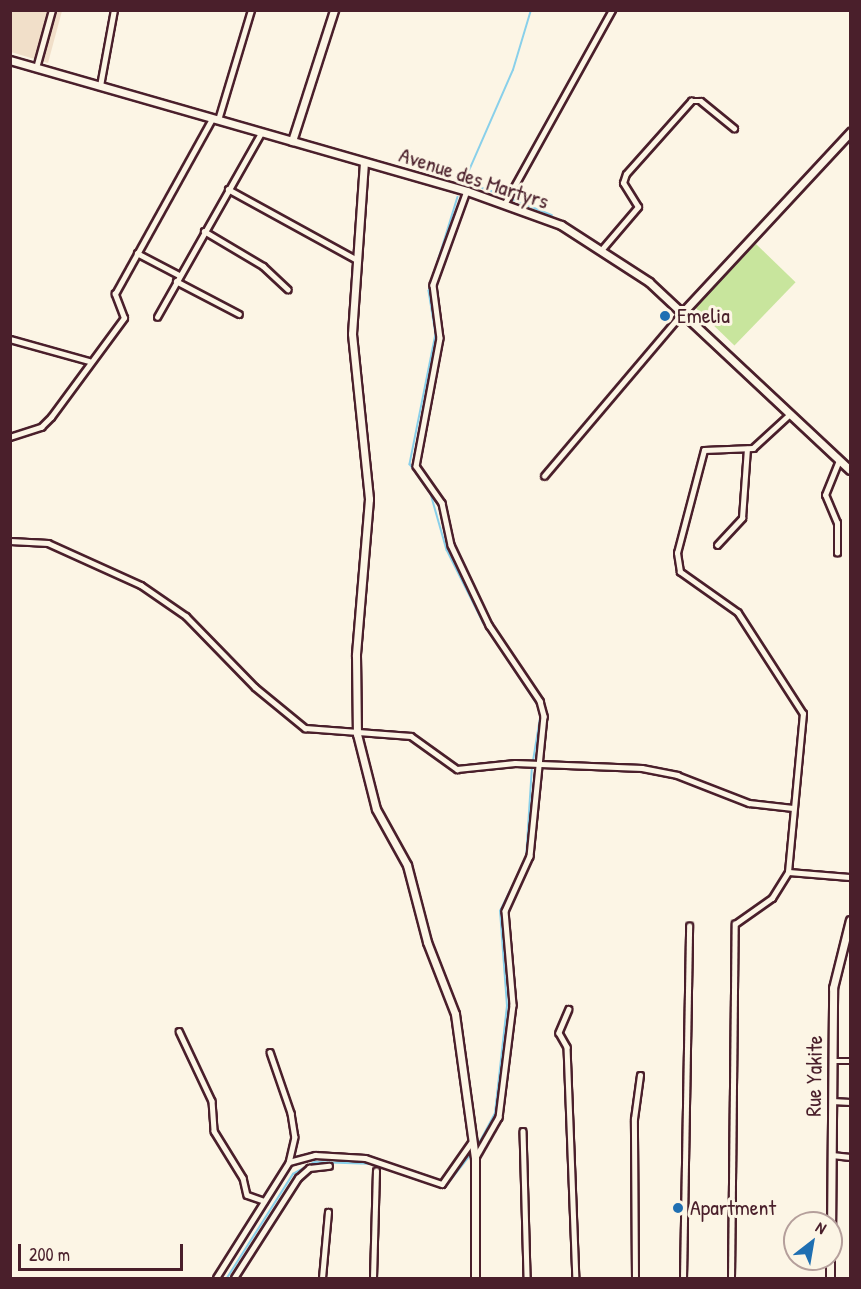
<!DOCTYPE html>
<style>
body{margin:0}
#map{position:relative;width:861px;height:1289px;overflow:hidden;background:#fcf5e5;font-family:"Patrick Hand",sans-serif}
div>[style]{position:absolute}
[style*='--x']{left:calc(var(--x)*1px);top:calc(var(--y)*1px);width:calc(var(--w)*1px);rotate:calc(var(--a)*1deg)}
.built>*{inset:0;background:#f1dfc9}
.green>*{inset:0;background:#c8e59d;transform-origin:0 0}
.stream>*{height:1.5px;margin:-0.75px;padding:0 0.75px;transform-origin:0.75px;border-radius:0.75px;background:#89d0ea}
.roads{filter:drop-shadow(2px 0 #4a1f2b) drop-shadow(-2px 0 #4a1f2b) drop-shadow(0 2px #4a1f2b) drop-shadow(0 -2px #4a1f2b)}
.street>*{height:4.5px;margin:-2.25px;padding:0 2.25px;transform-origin:2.25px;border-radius:2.25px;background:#fcf5e5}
.secondary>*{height:7px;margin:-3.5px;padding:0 3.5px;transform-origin:3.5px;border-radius:3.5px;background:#fcf5e5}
.dots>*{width:16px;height:16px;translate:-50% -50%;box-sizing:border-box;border:3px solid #fcf5e5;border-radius:50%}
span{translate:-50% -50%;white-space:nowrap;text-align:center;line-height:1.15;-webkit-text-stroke:6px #fcf5e5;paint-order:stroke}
.street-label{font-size:22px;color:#4a1f2b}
.poi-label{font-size:22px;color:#4a1f2b}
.left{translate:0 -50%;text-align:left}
.frame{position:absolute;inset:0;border:12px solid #4a1f2b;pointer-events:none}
.north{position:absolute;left:783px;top:1211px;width:60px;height:60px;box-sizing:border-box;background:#fcf5e5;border:2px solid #b59f9b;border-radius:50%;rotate:31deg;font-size:16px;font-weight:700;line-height:24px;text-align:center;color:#4a1f2b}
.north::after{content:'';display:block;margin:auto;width:21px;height:27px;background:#1f6fb2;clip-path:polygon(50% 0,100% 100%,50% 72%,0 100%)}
.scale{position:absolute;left:18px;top:1244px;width:165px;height:27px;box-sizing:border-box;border:3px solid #4a1f2b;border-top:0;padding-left:8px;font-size:18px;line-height:21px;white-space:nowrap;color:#4a1f2b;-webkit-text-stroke:4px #fcf5e5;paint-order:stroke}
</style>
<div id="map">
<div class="built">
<div style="clip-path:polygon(10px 11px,62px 11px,48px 63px,11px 52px)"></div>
</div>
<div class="green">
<div style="left:756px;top:244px;width:55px;height:88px;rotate:44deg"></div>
</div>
<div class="stream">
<div style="--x:504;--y:196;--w:42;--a:-160.7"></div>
<div style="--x:464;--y:182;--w:122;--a:-66.4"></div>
<div style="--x:513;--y:70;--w:63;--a:-73.3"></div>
<div style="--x:458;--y:197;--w:98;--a:107.1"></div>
<div style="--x:429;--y:291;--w:44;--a:80.8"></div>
<div style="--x:436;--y:334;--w:133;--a:101.3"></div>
<div style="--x:410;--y:464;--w:37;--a:55"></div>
<div style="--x:431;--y:494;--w:58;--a:74.1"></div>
<div style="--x:447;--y:550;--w:80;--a:63.4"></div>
<div style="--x:483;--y:622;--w:103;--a:56.5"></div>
<div style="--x:512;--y:199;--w:43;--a:21.8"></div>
<div style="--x:533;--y:761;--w:50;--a:-80.7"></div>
<div style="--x:477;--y:1147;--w:38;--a:-62"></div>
<div style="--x:495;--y:1113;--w:108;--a:-83.6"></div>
<div style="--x:507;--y:1006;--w:95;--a:-94.2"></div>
<div style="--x:500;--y:911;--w:58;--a:-63.4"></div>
<div style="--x:526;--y:859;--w:93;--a:-86.3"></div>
<div style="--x:423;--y:1180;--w:24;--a:15"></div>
<div style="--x:446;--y:1186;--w:42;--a:-51.8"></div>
<div style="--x:227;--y:1278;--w:123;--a:-57.6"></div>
<div style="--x:293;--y:1174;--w:25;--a:-29"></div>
<div style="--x:315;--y:1162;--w:61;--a:1.9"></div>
</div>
<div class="roads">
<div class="street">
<div style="--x:36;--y:68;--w:60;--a:-74.6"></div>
<div style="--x:100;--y:86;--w:77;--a:-79.6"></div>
<div style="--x:218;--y:120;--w:115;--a:-73.3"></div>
<div style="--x:228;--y:189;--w:147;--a:28.8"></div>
<div style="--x:467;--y:191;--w:100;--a:109.9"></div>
<div style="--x:433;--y:285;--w:53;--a:82.5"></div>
<div style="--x:440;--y:338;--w:130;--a:100.6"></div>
<div style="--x:416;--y:466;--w:45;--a:54.9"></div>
<div style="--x:442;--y:503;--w:43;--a:77.9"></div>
<div style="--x:451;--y:545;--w:89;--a:64.6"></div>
<div style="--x:489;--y:625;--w:92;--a:56.1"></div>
<div style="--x:540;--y:701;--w:16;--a:75"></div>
<div style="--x:544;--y:716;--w:141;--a:95.7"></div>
<div style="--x:530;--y:856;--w:60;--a:114.4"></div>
<div style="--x:505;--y:911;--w:94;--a:85.1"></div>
<div style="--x:513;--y:1005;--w:113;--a:97.1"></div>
<div style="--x:499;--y:1117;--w:48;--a:119.7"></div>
<div style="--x:505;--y:203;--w:221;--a:-61"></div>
<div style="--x:204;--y:231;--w:69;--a:30.7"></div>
<div style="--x:263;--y:266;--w:34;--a:43"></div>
<div style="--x:603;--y:248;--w:54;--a:-49.5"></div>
<div style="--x:638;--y:207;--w:28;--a:-122"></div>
<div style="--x:623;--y:183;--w:9;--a:-72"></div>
<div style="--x:626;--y:174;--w:98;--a:-48.3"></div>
<div style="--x:691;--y:101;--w:10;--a:0"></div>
<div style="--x:701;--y:101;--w:43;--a:39.3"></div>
<div style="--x:137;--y:253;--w:47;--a:27.6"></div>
<div style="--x:176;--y:281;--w:71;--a:27.6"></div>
<div style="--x:157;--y:317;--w:211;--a:-60.5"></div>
<div style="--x:10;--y:339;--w:82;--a:15.6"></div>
<div style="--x:10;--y:437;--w:33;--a:-18"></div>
<div style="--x:41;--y:427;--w:14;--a:-45"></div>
<div style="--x:51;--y:417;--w:123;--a:-53.6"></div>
<div style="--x:124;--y:318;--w:26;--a:-111"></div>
<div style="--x:115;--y:294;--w:200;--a:-61"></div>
<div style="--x:544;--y:476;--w:215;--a:-49.7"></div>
<div style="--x:10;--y:541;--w:38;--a:3"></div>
<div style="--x:48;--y:543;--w:102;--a:24.3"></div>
<div style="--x:141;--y:585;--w:55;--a:34.6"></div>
<div style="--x:186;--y:616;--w:99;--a:45.8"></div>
<div style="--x:255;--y:687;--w:65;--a:39.4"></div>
<div style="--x:305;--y:728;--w:106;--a:4.3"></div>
<div style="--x:411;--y:736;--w:57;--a:35.7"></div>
<div style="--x:457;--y:769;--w:58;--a:-5.9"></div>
<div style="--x:515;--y:763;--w:127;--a:2.3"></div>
<div style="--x:642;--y:768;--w:36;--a:11"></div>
<div style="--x:677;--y:775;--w:77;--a:21.3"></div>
<div style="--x:749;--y:803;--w:44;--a:6.5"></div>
<div style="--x:717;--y:545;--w:37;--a:-47"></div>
<div style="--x:742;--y:518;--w:69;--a:-85.9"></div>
<div style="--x:837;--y:553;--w:30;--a:-90"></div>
<div style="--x:837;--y:523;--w:30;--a:-113"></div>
<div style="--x:825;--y:495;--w:38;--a:-68"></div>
<div style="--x:788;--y:872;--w:62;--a:4.6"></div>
<div style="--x:569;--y:1009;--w:26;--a:113"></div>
<div style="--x:559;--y:1033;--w:16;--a:60"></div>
<div style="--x:567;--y:1047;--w:231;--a:87.8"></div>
<div style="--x:179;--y:1031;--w:77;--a:64.8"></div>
<div style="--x:212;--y:1101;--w:30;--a:86"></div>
<div style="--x:214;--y:1131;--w:55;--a:58.3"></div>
<div style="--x:243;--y:1178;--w:17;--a:77"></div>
<div style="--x:247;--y:1195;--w:18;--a:19"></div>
<div style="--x:270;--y:1052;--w:65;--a:71"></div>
<div style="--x:291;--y:1113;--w:24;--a:81"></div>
<div style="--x:295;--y:1137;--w:26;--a:103"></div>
<div style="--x:832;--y:1061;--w:18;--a:0"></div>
<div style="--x:832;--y:1101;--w:18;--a:3"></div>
<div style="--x:523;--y:1131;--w:147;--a:88.4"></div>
<div style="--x:832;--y:1155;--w:18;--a:6"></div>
<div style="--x:216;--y:1278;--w:137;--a:-57.8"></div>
<div style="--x:289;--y:1162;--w:27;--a:-15"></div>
<div style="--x:315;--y:1155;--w:50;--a:3.4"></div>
<div style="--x:365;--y:1158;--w:81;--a:18.7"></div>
<div style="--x:442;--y:1184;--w:49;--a:-55"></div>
<div style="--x:234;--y:1278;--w:119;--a:-57.4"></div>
<div style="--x:298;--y:1178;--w:15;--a:-42"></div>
<div style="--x:309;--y:1168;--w:20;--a:-6"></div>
<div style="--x:322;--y:1278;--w:66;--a:-84.8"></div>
<div style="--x:373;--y:1278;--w:107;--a:-88.4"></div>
<div style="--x:635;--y:1278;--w:159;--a:-90.4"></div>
<div style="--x:634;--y:1119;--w:44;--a:-82.2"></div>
<div style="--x:683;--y:1278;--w:352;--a:-89"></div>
<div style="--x:731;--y:1278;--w:354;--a:-89.4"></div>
<div style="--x:735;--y:924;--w:45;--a:-35.1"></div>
<div style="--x:772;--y:898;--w:31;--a:-58"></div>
<div style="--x:788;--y:872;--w:159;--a:-84.6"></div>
<div style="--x:803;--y:714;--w:120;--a:-122.8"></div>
<div style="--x:738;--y:613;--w:71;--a:-144.7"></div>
<div style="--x:680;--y:572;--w:19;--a:-99"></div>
<div style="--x:677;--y:553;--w:106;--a:-75.3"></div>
<div style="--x:704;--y:450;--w:49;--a:-2.3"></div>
<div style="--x:753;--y:448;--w:50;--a:-42.6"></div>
</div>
<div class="secondary">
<div style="--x:10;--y:60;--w:475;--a:16"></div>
<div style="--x:467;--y:191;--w:100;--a:19.9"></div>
<div style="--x:561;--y:225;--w:105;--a:32.9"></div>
<div style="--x:649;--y:282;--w:275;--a:43.1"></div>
<div style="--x:292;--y:141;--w:138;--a:-72.2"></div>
<div style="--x:364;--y:162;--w:172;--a:94"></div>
<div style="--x:352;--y:334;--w:166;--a:84.1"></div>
<div style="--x:369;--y:499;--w:157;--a:94.8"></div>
<div style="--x:356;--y:655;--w:79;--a:89.3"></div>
<div style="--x:357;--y:734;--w:77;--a:75.8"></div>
<div style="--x:376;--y:809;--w:64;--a:61"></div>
<div style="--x:407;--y:865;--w:80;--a:75.4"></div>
<div style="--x:427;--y:942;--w:77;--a:68.7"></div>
<div style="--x:455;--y:1014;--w:146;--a:82.1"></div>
<div style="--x:475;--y:1159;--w:119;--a:90"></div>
<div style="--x:683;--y:312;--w:246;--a:-47.1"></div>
<div style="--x:831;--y:1235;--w:247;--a:-89.5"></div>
<div style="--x:833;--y:988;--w:70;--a:-76"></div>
<div style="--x:830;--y:1278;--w:19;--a:-90"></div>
</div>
</div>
<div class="dots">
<div style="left:665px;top:316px;background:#1f6fb2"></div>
<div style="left:678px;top:1208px;background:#1f6fb2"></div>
</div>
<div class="street-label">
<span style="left:474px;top:178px;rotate:18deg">Avenue des Martyrs</span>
<span style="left:814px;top:1076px;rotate:-89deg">Rue Yakite</span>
</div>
<div class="poi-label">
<span class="left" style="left:677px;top:316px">Emelia</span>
<span class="left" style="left:690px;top:1208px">Apartment</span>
</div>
<div class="frame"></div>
<div class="north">N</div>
<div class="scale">200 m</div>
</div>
